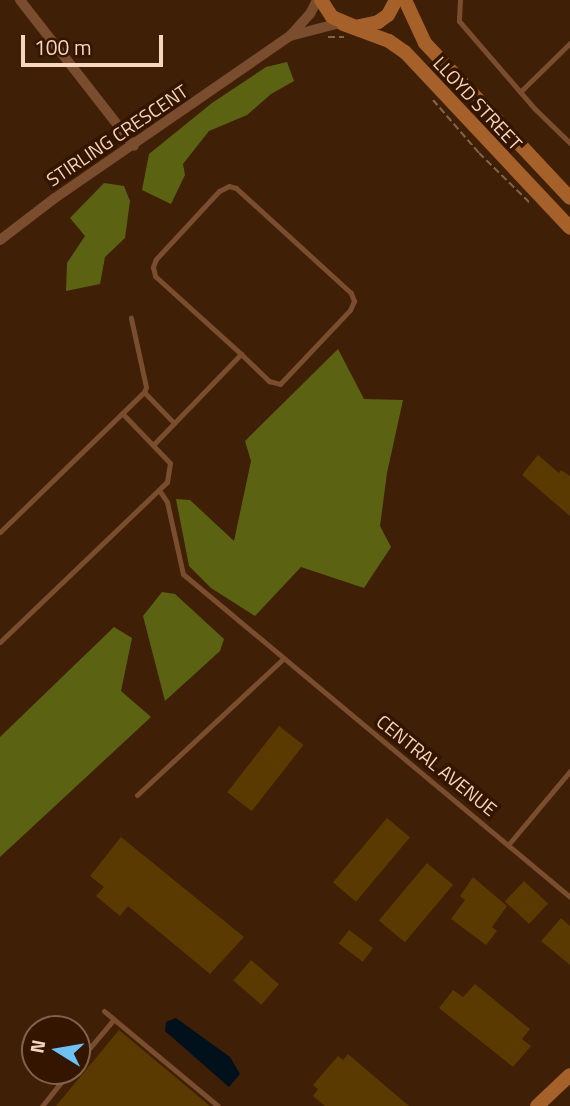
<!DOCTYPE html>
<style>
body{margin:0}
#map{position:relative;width:570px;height:1106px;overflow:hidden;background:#3f1f06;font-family:"Titillium Web",sans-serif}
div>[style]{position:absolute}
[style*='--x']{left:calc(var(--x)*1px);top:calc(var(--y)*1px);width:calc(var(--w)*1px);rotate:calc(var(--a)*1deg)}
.forest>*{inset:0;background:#5b6313}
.water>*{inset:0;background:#01111b}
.building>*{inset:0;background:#5a3a00;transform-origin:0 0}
.path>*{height:2px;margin-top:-1px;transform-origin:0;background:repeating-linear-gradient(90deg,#84634b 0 7px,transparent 0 10.5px)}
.lane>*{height:5px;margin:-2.5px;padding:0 2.5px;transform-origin:2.5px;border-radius:2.5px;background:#794d2e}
.street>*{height:10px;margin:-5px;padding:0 5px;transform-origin:5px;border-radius:5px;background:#794d2e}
.secondary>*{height:14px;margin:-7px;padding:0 7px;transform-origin:7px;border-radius:7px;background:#a66029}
span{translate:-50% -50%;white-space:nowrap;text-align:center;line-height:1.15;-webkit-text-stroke:7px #341600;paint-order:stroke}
.street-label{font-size:19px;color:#f8d5be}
.north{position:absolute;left:21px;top:1015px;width:70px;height:70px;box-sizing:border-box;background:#341600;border:2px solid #82624c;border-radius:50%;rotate:281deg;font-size:19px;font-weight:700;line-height:28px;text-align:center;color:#f8d5be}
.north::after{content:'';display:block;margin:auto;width:24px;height:32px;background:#6dc2f3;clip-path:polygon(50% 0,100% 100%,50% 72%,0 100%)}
.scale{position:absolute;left:21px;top:35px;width:142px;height:32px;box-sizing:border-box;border:4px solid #f8d5be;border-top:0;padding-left:9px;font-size:21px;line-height:24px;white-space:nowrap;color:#f8d5be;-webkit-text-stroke:5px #341600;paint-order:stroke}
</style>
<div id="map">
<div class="forest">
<div style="clip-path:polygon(287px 62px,294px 81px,271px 94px,247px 115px,209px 131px,183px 164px,185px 175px,171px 204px,142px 190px,149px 154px,212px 103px,266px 67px)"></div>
<div style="clip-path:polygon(104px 183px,124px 186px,130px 201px,125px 238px,105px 257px,100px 284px,66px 291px,67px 263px,85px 236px,70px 218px)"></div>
<div style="clip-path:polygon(338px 349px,364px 399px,403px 400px,387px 473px,380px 526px,391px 547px,364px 588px,301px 567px,255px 616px,211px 588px,189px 566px,176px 499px,190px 500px,234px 541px,251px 461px,245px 441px)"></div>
<div style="clip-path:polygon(162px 592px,175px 594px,224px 639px,220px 651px,165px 701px,143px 616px)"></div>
<div style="clip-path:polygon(114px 627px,132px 638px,121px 691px,151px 717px,0 857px,0 737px)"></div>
</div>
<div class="water">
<div style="clip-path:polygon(176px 1018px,230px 1057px,240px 1074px,229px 1087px,165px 1031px,166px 1022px)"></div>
</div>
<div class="building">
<div style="clip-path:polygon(538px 455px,559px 473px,561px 470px,570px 476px,570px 516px,522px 475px)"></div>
<div style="left:279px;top:726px;width:31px;height:84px;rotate:38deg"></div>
<div style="left:387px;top:818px;width:30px;height:84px;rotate:40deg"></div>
<div style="clip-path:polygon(121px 837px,244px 937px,210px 974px,128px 906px,120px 916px,96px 896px,104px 887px,90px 876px)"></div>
<div style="left:427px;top:863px;width:34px;height:75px;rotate:40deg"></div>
<div style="clip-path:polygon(473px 877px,507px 906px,492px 927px,497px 931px,486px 945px,451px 919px,465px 900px,460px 896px)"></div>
<div style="left:524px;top:881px;width:33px;height:28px;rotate:43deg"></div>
<div style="clip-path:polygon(561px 918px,570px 926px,570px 965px,541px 941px)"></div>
<div style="left:349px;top:930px;width:30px;height:17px;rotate:37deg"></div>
<div style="left:251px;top:960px;width:37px;height:27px;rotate:41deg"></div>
<div style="clip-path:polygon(475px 984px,530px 1029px,522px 1039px,531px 1046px,513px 1067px,439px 1008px,453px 990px,463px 997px)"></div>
<div style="clip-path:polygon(119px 1030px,210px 1106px,56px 1106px)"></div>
<div style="clip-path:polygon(348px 1054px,409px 1106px,325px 1106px,313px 1096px,318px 1089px,313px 1085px,338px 1056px,343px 1060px)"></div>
</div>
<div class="path">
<div style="--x:328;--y:37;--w:16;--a:0"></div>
<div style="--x:433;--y:100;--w:70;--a:49"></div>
<div style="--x:479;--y:153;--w:71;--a:44.4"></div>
</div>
<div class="lane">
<div style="--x:460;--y:0;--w:21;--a:93"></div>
<div style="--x:459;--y:21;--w:116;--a:49.2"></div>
<div style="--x:535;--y:109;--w:49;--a:44.2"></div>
<div style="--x:520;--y:92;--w:70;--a:-44.4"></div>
<div style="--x:144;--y:392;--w:43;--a:45.9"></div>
<div style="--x:153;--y:445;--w:127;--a:-46"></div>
<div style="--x:241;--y:354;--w:39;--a:44"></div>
<div style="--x:269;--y:381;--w:11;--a:15"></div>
<div style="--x:280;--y:384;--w:102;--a:-46.6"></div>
<div style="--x:350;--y:310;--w:10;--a:-66"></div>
<div style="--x:354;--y:301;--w:9;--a:-111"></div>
<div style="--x:351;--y:293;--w:156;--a:-137.6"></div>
<div style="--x:236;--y:188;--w:7;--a:-164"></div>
<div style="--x:229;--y:186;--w:11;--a:153"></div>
<div style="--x:219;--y:191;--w:93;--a:132.8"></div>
<div style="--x:156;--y:259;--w:9;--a:111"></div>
<div style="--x:153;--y:267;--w:9;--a:77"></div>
<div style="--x:155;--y:276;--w:116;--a:42.2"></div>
<div style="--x:159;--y:490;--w:14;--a:56"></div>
<div style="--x:167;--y:502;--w:74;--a:77.5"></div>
<div style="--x:183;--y:574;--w:504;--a:39.85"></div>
<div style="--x:0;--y:532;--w:201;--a:-44.2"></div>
<div style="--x:144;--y:392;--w:5;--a:-68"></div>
<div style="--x:146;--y:387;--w:71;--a:-102.3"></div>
<div style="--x:0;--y:642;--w:231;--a:-43.8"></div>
<div style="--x:167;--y:482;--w:19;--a:-81"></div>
<div style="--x:170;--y:463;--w:69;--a:-133.8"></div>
<div style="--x:137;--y:795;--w:200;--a:-43"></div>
<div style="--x:508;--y:845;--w:97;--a:-50"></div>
<div style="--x:104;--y:1011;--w:148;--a:39.8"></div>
<div style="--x:77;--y:1063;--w:57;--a:-49.9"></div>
<div style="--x:42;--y:1106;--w:45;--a:-51.3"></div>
</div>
<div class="street">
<div style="--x:20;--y:0;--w:185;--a:52"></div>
<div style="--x:290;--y:36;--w:52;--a:-14.6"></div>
<div style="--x:0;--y:240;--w:69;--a:-37.4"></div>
<div style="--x:55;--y:198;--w:285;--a:-34.6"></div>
<div style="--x:290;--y:36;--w:30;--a:-48"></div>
<div style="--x:310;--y:14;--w:16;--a:-63"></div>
</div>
<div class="secondary">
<div style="--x:321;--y:0;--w:20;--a:57"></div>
<div style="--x:332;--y:17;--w:25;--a:23"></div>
<div style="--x:355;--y:27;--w:24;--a:-12"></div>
<div style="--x:378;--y:22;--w:12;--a:-35"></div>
<div style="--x:388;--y:15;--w:17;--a:-62"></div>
<div style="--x:405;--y:0;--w:47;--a:65.1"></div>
<div style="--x:425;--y:43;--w:212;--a:46.9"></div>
<div style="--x:343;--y:24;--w:49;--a:20.3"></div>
<div style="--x:389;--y:41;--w:19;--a:35"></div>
<div style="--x:405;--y:52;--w:241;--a:46.8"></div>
<div style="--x:537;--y:1106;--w:45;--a:-43.2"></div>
</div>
<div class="street-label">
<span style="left:478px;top:103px;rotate:47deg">LLOYD STREET</span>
<span style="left:117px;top:135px;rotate:-34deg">STIRLING CRESCENT</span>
<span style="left:437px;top:765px;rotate:39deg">CENTRAL AVENUE</span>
</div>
<div class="north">N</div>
<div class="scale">100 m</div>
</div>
